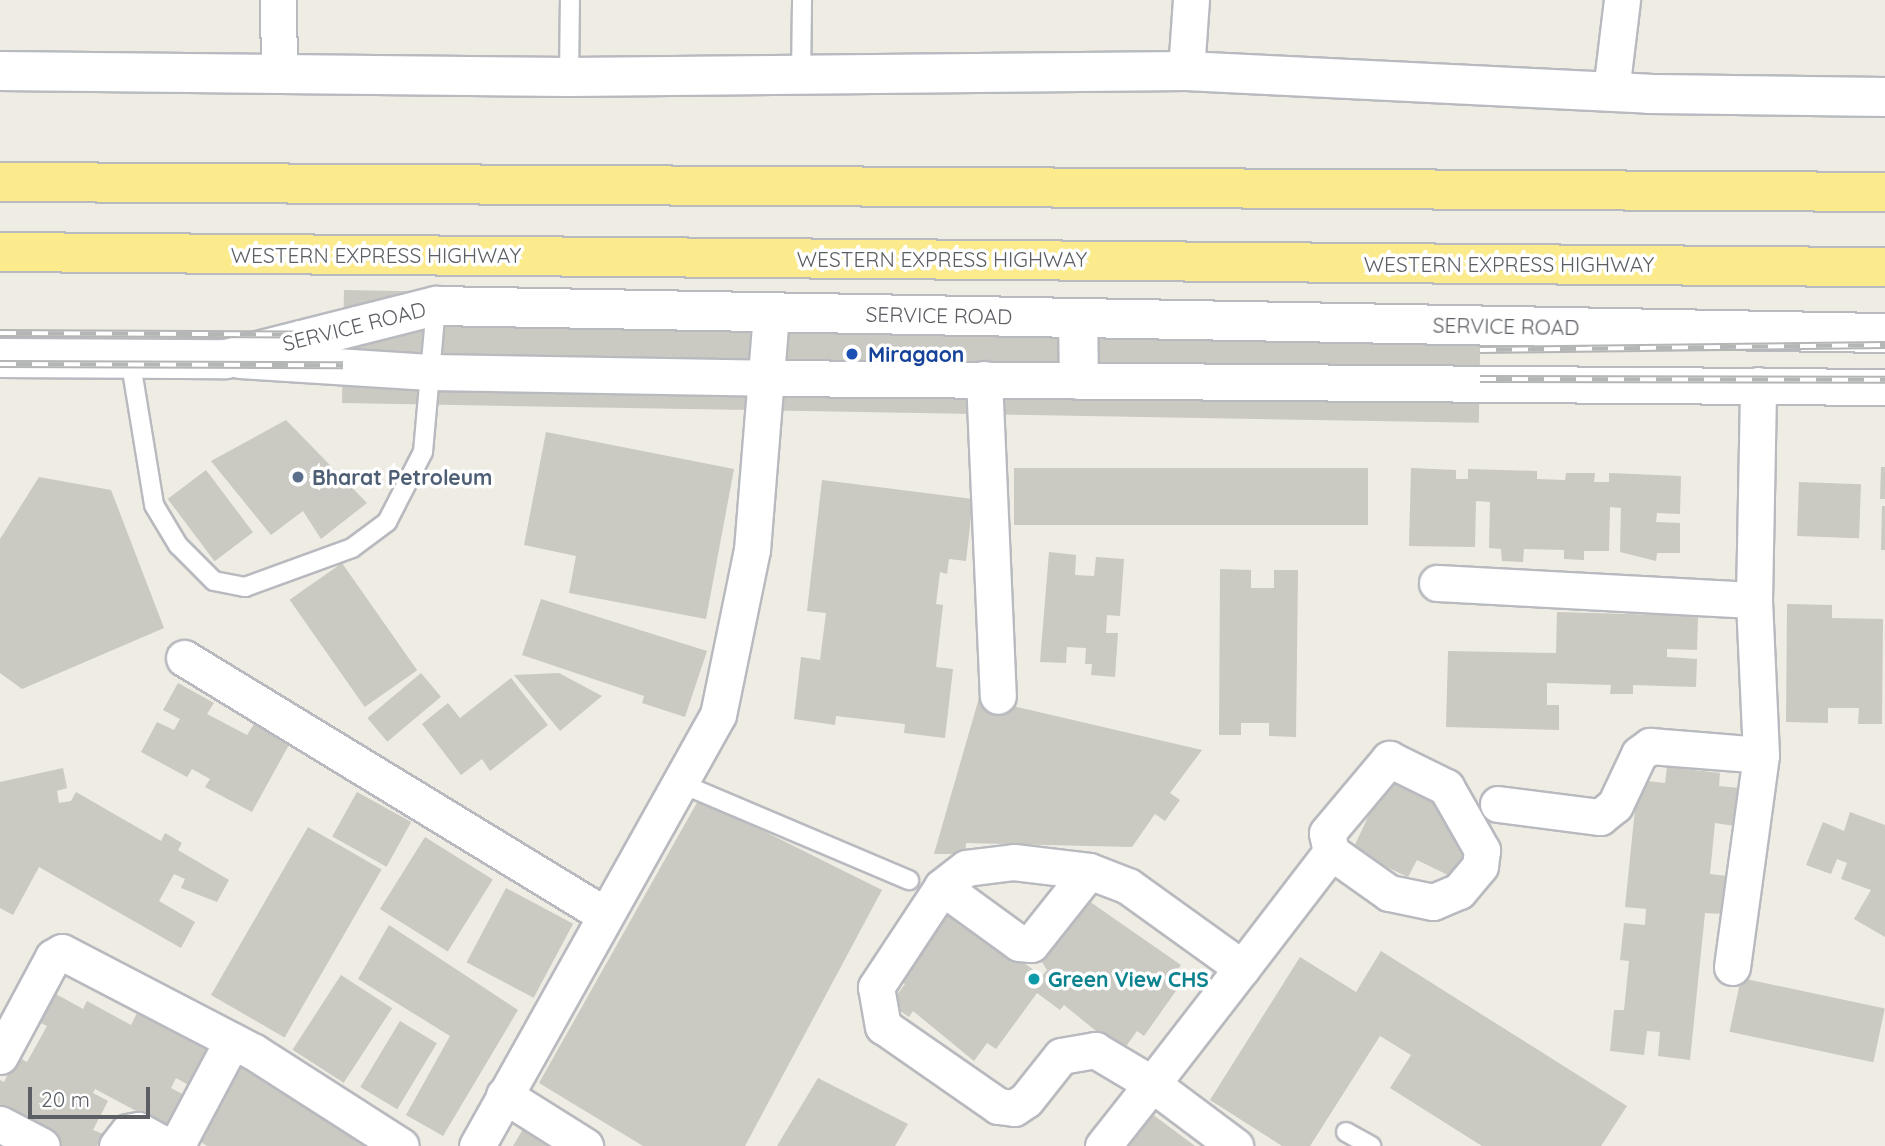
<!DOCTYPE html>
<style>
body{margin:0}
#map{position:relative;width:1885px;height:1146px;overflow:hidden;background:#eeece3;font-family:Quicksand,sans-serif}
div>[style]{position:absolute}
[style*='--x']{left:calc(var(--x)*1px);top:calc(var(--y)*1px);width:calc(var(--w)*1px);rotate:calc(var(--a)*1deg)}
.building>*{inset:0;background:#cac9c2;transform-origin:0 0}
.roads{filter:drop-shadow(2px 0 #b8babf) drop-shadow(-2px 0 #b8babf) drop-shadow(0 2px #b8babf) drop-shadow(0 -2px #b8babf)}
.lane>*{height:18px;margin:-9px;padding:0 9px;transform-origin:9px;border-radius:9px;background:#fff}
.street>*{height:35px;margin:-17.5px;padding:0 17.5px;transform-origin:17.5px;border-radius:17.5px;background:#fff}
.secondary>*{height:38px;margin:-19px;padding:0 19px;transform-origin:19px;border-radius:19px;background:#fff}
.highway>*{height:38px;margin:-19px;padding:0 19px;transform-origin:19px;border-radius:19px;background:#fceb8c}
.rail>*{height:8px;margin-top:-4px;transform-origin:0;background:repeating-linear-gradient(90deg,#fff 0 16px,#b4b5b5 0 32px);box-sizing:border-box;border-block:2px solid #b4b5b5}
.dots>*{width:19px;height:19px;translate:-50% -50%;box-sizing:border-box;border:4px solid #fff;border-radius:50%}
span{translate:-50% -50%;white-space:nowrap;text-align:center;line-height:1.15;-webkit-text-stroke:7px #fff;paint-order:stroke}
.street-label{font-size:21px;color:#5b5e63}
.transit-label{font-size:21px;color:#164399;font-weight:700}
.left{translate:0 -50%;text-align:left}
.service-label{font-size:21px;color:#4e5e75;font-weight:700}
.culture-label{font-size:21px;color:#0d838f;font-weight:700}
.scale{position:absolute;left:28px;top:1087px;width:122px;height:32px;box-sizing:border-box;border:4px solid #5b5e63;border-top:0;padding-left:9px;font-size:21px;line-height:24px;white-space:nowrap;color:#5b5e63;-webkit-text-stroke:5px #fff;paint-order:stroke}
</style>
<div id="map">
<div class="building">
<div style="left:344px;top:290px;width:1137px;height:113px;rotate:1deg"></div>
<div style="clip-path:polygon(286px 420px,367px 503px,321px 539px,303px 511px,271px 535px,211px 461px)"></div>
<div style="clip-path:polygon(546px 432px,734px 469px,706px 619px,569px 593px,576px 556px,524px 545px)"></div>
<div style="clip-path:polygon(1881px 467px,1885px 467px,1885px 499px,1880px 499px)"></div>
<div style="left:1014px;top:468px;width:354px;height:57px"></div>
<div style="clip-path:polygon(1411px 468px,1456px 470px,1456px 479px,1468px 479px,1468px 469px,1537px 471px,1537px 479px,1565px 480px,1566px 473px,1595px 473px,1594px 482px,1609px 482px,1609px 473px,1681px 476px,1680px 514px,1657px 513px,1656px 522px,1680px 523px,1680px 553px,1657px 553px,1656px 561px,1620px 552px,1621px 508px,1610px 507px,1609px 551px,1584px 551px,1584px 560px,1564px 559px,1564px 550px,1524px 549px,1523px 562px,1502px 561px,1501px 549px,1489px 548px,1490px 502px,1476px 501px,1475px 547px,1409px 546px)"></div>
<div style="left:206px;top:470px;width:78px;height:48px;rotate:53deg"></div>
<div style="clip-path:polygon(39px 477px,111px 490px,164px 628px,22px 689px,0 673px,0 539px)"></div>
<div style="clip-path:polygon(822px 480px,973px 499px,966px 561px,949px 559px,947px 574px,940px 572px,936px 604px,943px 605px,936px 667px,953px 669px,945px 738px,904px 733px,905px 724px,836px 716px,835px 725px,794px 719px,801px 657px,820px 660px,826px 613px,807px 611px)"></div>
<div style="left:1799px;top:482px;width:62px;height:54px;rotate:2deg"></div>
<div style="clip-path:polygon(1882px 506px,1885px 506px,1885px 550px,1881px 550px)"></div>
<div style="clip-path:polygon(1049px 552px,1076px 555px,1075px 575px,1094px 576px,1096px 557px,1124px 559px,1120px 616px,1107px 615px,1106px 633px,1118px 633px,1115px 677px,1091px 675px,1092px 664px,1085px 664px,1086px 648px,1067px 647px,1066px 663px,1040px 662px)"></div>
<div style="left:342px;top:563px;width:131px;height:64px;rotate:55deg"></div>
<div style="clip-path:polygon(1220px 569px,1251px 570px,1251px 588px,1274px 588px,1274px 570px,1298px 570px,1296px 737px,1269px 736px,1269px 723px,1241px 723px,1241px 735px,1219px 735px)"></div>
<div style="clip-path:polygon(541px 599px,707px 651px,685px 717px,642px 703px,644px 696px,522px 655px)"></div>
<div style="clip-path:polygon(1787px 604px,1832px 605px,1832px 618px,1883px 619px,1882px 724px,1858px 724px,1859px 708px,1828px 708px,1828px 723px,1786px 722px)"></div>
<div style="clip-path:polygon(1557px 612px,1698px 616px,1697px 650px,1667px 649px,1667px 657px,1697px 659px,1696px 687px,1633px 685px,1633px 694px,1610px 694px,1611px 685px,1547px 683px,1547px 705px,1559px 705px,1559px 730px,1446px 727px,1448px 651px,1556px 653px)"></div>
<div style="left:421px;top:673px;width:31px;height:70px;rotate:50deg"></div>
<div style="clip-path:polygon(559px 673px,602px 696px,560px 731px,514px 675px)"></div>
<div style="clip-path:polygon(511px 678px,548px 725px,490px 771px,482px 759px,461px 775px,422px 724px,448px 703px,460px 718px)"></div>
<div style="clip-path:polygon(178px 683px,214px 703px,207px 714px,247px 735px,254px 724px,290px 743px,252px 812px,205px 787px,210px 779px,192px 769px,187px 777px,141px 752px,157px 722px,174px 730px,180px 719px,163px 710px)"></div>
<div style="clip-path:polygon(979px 698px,1202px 750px,1170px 793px,1180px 800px,1165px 821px,1155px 814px,1132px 847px,966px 843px,965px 854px,934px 854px)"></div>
<div style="clip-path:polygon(1667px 767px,1720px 773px,1719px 786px,1739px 788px,1735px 826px,1715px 823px,1710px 874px,1727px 876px,1723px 914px,1705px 913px,1690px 1060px,1658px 1056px,1660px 1032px,1647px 1031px,1644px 1055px,1610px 1051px,1614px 1010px,1624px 1010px,1629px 961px,1620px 960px,1624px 923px,1645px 925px,1646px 909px,1625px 907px,1638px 780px,1665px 783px)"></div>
<div style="clip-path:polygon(63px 768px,67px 788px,57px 791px,59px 803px,71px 801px,76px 792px,161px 841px,165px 833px,182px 843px,178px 850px,229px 880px,217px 902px,181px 888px,185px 879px,174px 874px,159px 901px,195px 922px,181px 948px,39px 867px,13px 915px,0 908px,0 782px)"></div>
<div style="clip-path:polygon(1391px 768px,1439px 790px,1434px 802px,1447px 808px,1443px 817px,1462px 825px,1472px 843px,1456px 879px,1417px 860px,1408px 877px,1352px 851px)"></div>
<div style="left:357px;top:792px;width:62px;height:51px;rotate:29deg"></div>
<div style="clip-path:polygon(699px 799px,882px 890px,745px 1146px,643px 1146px,539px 1083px)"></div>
<div style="clip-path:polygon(1850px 812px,1885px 825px,1885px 937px,1854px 919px,1871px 890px,1841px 879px,1847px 863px,1837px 859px,1831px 874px,1806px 865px,1823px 822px,1844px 831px)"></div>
<div style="left:308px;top:827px;width:85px;height:194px;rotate:30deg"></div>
<div style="left:425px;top:837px;width:80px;height:85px;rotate:32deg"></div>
<div style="left:506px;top:888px;width:76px;height:84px;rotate:28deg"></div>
<div style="clip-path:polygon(1086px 899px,1181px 965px,1169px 981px,1178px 988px,1144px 1036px,1137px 1031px,1122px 1052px,1064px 1005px,1060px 1010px,1037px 993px,996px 1049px,987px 1043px,974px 1061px,913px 1011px,909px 1017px,890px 1004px,905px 984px,893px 975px,943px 905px,1042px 976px,1047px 970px,1042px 962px)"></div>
<div style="clip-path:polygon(389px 925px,518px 1010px,443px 1136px,406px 1115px,450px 1036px,358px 979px)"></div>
<div style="clip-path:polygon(1381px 951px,1627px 1106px,1601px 1146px,1482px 1146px,1390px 1088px,1411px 1055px,1380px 1036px,1310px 1146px,1282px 1146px,1210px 1100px,1300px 957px,1356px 992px)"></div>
<div style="left:341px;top:975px;width:61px;height:89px;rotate:33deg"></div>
<div style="left:1741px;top:978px;width:147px;height:55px;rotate:12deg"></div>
<div style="clip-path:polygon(54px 993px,83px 1009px,87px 1001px,131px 1025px,138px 1011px,212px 1050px,192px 1087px,176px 1078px,171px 1088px,192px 1099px,174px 1131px,95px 1089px,93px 1093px,108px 1101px,93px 1130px,103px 1134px,97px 1146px,54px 1146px,0 1117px,0 1080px,4px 1082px,17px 1056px,27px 1062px,47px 1026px,39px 1022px)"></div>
<div style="left:400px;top:1021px;width:43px;height:77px;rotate:31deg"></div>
<div style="clip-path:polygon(243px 1054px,377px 1146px,207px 1146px,192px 1136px)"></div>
<div style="clip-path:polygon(818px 1078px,908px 1124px,895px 1146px,777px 1146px)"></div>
<div style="clip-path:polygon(1144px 1108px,1195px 1146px,1118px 1146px)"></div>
<div style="clip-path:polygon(526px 1124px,562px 1146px,513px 1146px)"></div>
</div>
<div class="roads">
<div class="lane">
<div style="--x:801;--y:75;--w:75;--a:-89.2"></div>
<div style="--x:569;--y:77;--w:77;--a:-89.3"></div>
<div style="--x:130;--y:358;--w:149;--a:80.7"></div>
<div style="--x:154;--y:505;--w:47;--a:59"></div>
<div style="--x:178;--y:545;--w:51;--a:45"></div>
<div style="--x:214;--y:581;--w:32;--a:11"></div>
<div style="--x:245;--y:587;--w:114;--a:-20"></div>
<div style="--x:352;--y:548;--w:44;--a:-36.6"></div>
<div style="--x:387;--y:522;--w:79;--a:-62.8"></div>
<div style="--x:423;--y:452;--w:147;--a:-84.9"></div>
<div style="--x:680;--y:783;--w:249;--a:23"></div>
<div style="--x:1346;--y:1132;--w:29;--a:29"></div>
</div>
<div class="street">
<div style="--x:278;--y:0;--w:72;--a:89.2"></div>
<div style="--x:1186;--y:71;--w:71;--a:-86"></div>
<div style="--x:1611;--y:91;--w:92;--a:-83.1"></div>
<div style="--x:240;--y:360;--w:190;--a:3.6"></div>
<div style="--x:430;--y:372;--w:336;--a:1"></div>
<div style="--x:766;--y:378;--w:1119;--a:0.46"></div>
<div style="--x:984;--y:379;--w:317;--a:87.5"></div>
<div style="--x:1437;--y:583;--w:317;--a:3.1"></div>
<div style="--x:184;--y:658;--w:493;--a:31.4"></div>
<div style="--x:1389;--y:759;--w:64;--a:26.2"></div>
<div style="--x:1446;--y:787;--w:73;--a:60.3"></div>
<div style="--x:1482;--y:850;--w:16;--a:97"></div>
<div style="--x:1480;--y:866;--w:33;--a:130"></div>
<div style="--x:1459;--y:891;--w:28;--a:157"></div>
<div style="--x:1433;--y:902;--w:45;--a:-168.4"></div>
<div style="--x:1389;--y:893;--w:71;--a:-144.7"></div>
<div style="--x:1331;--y:852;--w:19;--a:-102"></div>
<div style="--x:1327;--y:833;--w:97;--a:-50"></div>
<div style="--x:1498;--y:804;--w:103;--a:7.3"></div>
<div style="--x:1600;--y:817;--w:19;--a:-39"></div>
<div style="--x:1615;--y:805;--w:56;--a:-64.8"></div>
<div style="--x:1639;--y:754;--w:14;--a:-36"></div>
<div style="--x:1650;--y:746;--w:111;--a:4.6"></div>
<div style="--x:942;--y:887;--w:95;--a:36"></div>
<div style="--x:1019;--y:943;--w:12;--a:5"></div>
<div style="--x:1031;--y:944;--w:93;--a:-51.5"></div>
<div style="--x:1732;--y:967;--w:214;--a:-82.2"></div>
<div style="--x:1761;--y:755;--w:155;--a:-92.6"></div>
<div style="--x:1754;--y:600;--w:215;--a:-88.9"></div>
<div style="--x:1242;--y:968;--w:146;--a:-52.5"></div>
<div style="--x:0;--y:1056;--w:112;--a:-61.8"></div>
<div style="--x:53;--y:957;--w:10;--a:-29"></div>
<div style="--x:62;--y:952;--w:216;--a:27.5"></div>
<div style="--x:254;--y:1052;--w:174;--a:32.6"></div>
<div style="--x:504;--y:1095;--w:96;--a:32.2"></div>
<div style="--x:0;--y:1124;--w:47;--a:27.6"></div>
<div style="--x:117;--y:1146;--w:18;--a:-52"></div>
<div style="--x:128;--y:1132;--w:10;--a:-11"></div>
<div style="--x:138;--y:1130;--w:33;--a:29"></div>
<div style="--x:167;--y:1146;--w:15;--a:-28"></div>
<div style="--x:180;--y:1139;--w:111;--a:-62"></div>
<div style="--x:477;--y:1146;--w:494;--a:-60.8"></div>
<div style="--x:718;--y:715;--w:168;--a:-78.4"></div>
<div style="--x:752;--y:550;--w:239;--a:-85.4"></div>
<div style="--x:1103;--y:1146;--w:79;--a:-51.7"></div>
<div style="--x:1152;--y:1084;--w:147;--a:-52.2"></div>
<div style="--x:1242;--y:968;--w:140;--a:-144.3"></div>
<div style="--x:1128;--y:886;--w:42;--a:-159"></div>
<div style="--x:1089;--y:871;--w:76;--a:-173.2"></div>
<div style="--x:1014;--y:862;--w:48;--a:172.9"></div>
<div style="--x:966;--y:868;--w:31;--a:142"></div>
<div style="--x:942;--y:887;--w:120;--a:123.4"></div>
<div style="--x:876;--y:987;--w:40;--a:80"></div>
<div style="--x:883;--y:1026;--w:140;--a:34.8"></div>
<div style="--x:998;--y:1106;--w:16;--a:7"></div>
<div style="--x:1014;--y:1108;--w:14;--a:-34"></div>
<div style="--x:1026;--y:1100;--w:56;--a:-51.5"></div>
<div style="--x:1061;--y:1056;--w:35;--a:-10"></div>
<div style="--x:1095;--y:1050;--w:66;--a:30.8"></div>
<div style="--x:1152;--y:1084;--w:104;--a:36.8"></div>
</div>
<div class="secondary">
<div style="--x:0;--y:71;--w:569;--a:0.6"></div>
<div style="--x:569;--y:77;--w:617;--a:-0.56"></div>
<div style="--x:1186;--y:71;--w:464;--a:2.8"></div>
<div style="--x:1649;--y:94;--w:236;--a:0.7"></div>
<div style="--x:1078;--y:318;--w:62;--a:89.1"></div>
<div style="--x:0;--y:358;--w:226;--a:0.3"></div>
<div style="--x:226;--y:359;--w:217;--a:-14.2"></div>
<div style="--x:436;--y:306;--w:1449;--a:1.07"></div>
</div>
<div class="highway">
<div style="--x:0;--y:182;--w:1885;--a:0.3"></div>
<div style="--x:0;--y:252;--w:1885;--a:0.46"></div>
</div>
</div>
<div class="rail">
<div style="--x:0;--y:333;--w:343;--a:0.3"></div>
<div style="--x:1480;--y:350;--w:405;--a:-0.7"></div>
<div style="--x:0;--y:364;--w:343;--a:0.2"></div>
<div style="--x:1480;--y:379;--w:405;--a:0.1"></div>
</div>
<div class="dots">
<div style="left:852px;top:354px;background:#1a4fb4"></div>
<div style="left:298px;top:477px;background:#5c6f8a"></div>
<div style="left:1034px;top:979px;background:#0f9aa8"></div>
</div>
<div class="street-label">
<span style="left:376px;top:255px">WESTERN EXPRESS HIGHWAY</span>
<span style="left:942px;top:259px">WESTERN EXPRESS HIGHWAY</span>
<span style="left:1509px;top:264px">WESTERN EXPRESS HIGHWAY</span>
<span style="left:939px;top:315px;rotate:1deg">SERVICE ROAD</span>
<span style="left:354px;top:326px;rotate:-14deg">SERVICE ROAD</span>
<span style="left:1506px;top:326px;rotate:1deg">SERVICE ROAD</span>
</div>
<div class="transit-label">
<span class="left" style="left:868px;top:354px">Miragaon</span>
</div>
<div class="service-label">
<span class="left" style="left:312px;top:477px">Bharat Petroleum</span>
</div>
<div class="culture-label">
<span class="left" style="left:1048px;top:979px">Green View CHS</span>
</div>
<div class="scale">20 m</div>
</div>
